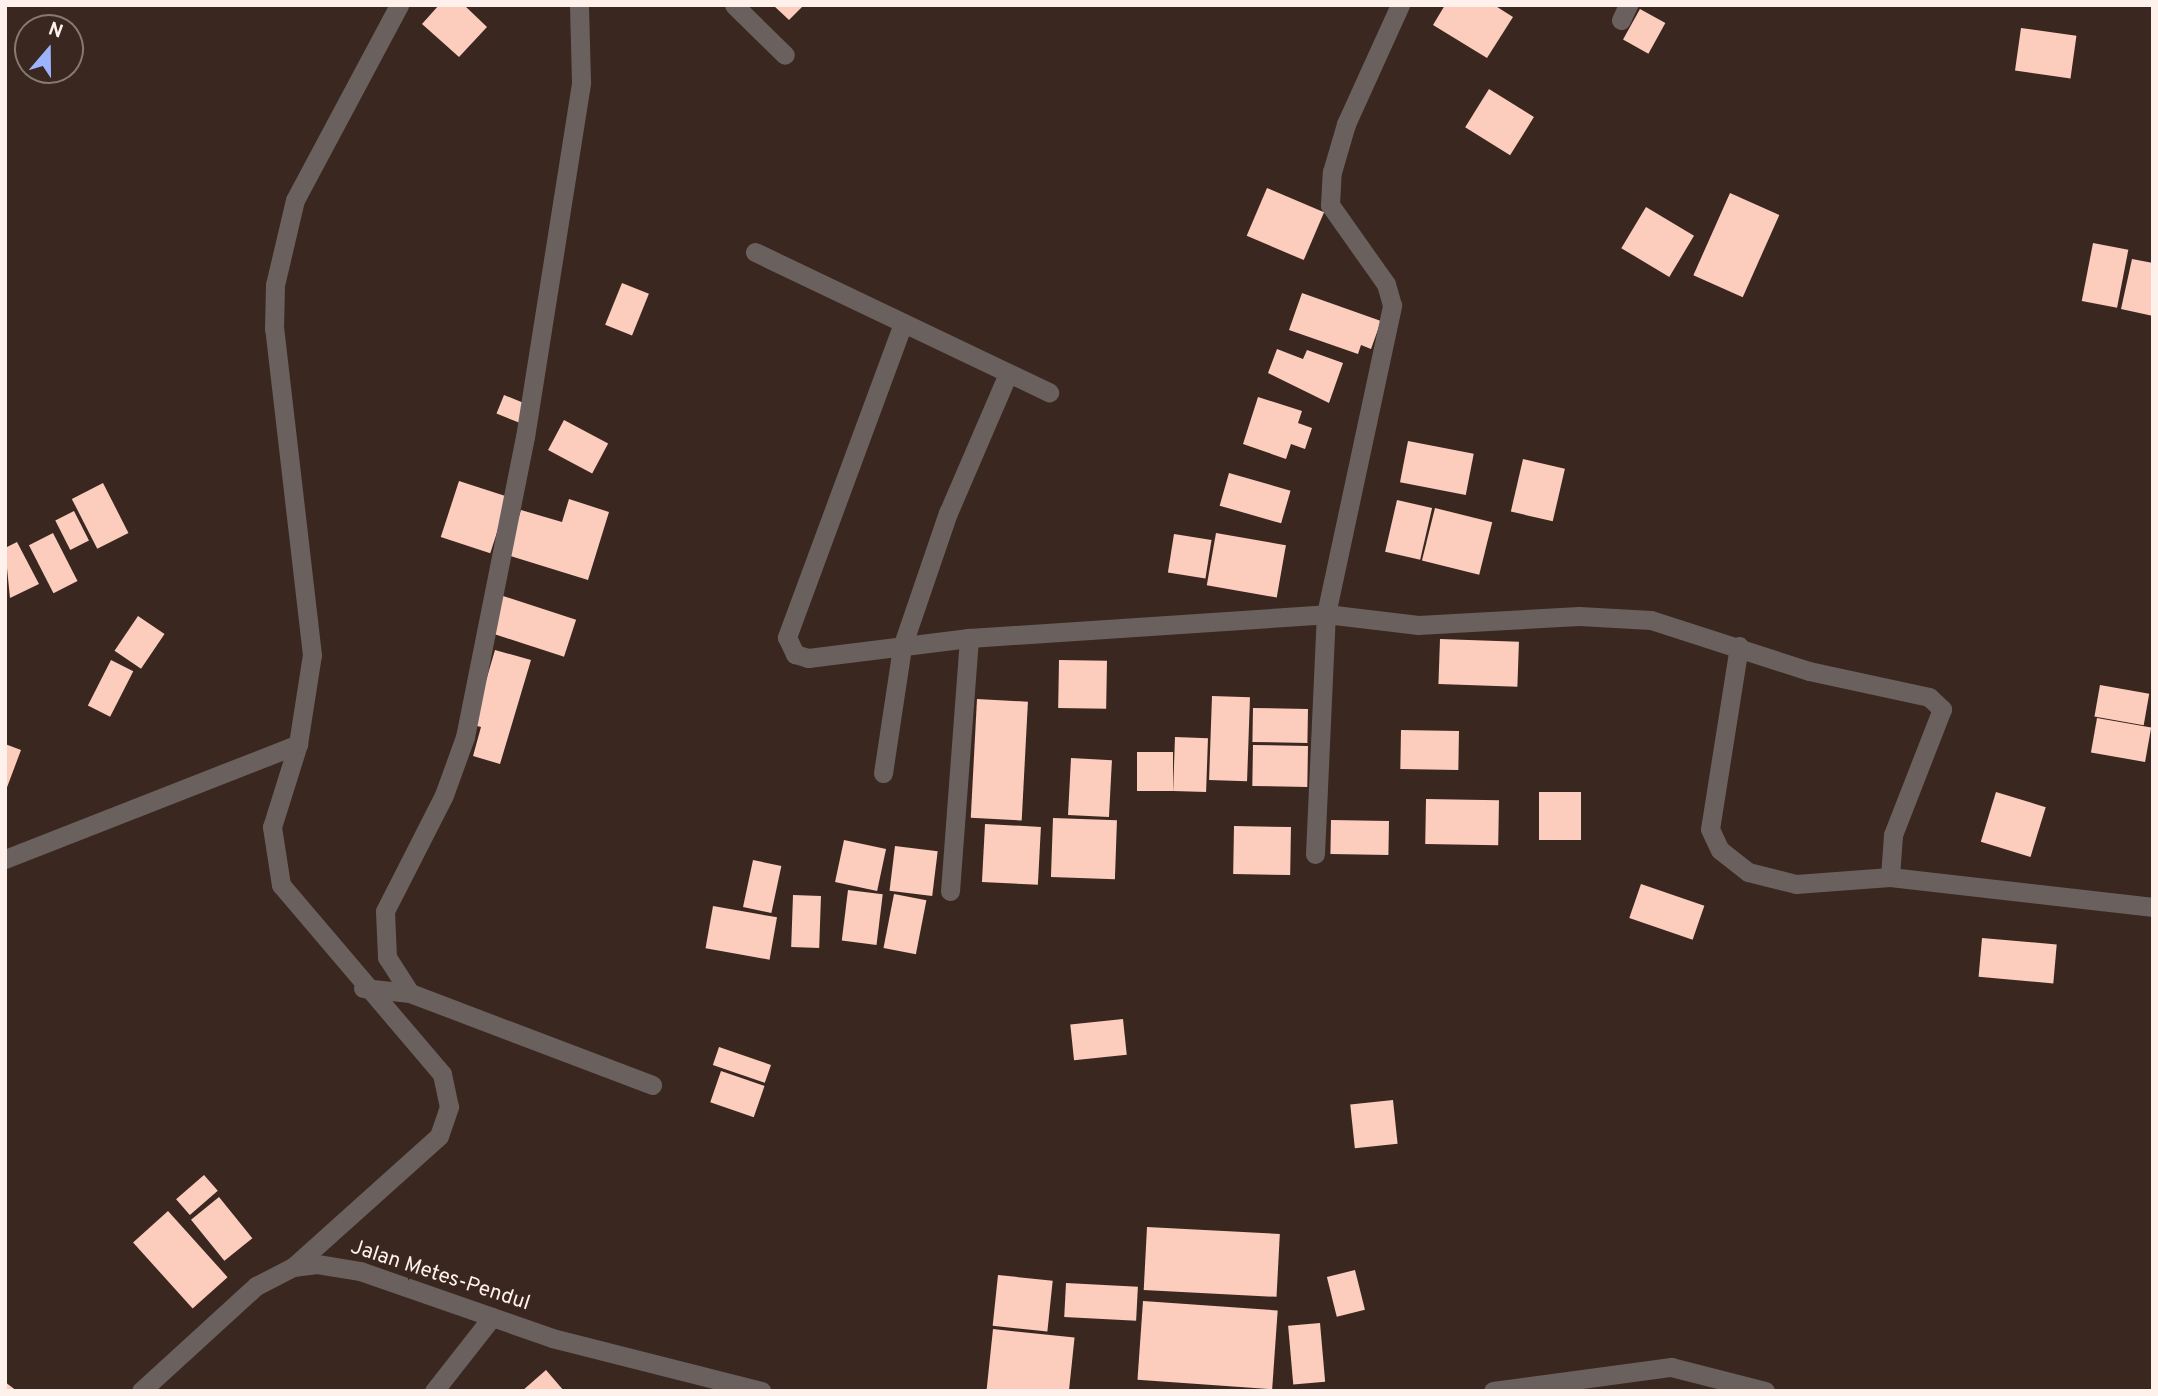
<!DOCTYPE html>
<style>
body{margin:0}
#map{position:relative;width:2158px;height:1396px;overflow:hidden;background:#3a2720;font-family:Overpass,sans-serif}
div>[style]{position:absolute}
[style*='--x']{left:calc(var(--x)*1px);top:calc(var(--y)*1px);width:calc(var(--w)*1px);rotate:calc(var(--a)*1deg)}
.building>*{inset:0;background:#fcccbc;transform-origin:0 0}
.minor>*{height:19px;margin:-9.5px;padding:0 9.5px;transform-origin:9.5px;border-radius:9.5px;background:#6a605d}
span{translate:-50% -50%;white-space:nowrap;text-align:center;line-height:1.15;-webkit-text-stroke:7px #3a2720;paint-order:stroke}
.street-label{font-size:21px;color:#fef1ec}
.frame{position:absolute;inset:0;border:7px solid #fef1ec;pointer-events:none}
.north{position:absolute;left:14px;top:14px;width:70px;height:70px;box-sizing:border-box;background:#3a2720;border:2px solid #887872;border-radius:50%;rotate:20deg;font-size:19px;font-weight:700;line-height:28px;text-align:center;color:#fef1ec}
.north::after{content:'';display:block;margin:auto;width:24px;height:32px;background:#9cb4fd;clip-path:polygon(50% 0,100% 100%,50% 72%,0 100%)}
</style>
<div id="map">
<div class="building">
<div style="clip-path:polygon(439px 5px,464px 5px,487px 27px,459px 57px,422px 24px)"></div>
<div style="clip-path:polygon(773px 5px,804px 5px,789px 20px)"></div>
<div style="clip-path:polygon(1445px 5px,1494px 5px,1513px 17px,1487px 58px,1433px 25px)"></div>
<div style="left:1640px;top:9px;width:29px;height:35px;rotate:29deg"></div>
<div style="left:2021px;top:28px;width:56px;height:43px;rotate:8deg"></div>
<div style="left:1489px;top:89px;width:53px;height:45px;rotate:32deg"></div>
<div style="left:1267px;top:188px;width:62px;height:52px;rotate:23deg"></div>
<div style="left:1730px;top:193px;width:54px;height:90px;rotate:24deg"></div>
<div style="left:1646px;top:207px;width:56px;height:48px;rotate:31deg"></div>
<div style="left:2093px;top:243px;width:36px;height:59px;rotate:11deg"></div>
<div style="clip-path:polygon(2132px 259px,2153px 263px,2153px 316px,2121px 309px)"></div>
<div style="left:622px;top:283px;width:29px;height:45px;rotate:22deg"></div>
<div style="clip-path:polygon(1302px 293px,1381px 321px,1371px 349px,1361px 345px,1358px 354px,1289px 330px)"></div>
<div style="clip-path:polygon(1277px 349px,1303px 359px,1307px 350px,1343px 363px,1329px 403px,1268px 373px)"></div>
<div style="left:504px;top:395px;width:24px;height:20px;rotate:22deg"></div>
<div style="clip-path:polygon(1258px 397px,1302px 411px,1298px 423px,1312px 428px,1305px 449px,1291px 444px,1286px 459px,1243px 444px)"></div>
<div style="left:564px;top:420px;width:50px;height:34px;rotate:28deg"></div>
<div style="left:1408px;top:441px;width:67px;height:42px;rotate:11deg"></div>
<div style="left:1523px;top:459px;width:43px;height:54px;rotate:13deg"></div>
<div style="left:1229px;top:473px;width:64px;height:34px;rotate:16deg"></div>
<div style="left:459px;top:481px;width:52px;height:59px;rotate:18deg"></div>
<div style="left:103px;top:483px;width:56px;height:35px;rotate:63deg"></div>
<div style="clip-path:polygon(569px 499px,609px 512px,588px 580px,507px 555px,521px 510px,562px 522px)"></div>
<div style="left:1397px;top:500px;width:36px;height:53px;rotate:13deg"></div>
<div style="left:1435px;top:508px;width:59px;height:54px;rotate:14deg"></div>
<div style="left:74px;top:511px;width:33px;height:21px;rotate:63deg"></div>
<div style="left:53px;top:533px;width:54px;height:27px;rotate:63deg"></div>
<div style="left:1216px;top:533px;width:71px;height:53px;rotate:10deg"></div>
<div style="left:1174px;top:534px;width:38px;height:39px;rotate:9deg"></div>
<div style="clip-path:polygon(17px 542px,39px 584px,10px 598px,5px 548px)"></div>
<div style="left:500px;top:595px;width:80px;height:39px;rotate:18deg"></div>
<div style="left:138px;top:616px;width:32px;height:42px;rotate:34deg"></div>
<div style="left:1440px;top:639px;width:79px;height:45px;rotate:2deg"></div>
<div style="clip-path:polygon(495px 650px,531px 660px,500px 764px,473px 756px,481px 727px,473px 725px)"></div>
<div style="left:111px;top:660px;width:25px;height:51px;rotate:27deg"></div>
<div style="left:1059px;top:660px;width:48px;height:48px;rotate:1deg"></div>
<div style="left:2100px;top:685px;width:50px;height:32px;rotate:10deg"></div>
<div style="left:1212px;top:696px;width:38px;height:84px;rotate:2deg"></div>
<div style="left:977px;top:699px;width:51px;height:119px;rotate:3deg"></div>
<div style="left:1253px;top:708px;width:55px;height:34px;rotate:1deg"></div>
<div style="left:2097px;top:718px;width:55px;height:35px;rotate:10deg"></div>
<div style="left:1401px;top:730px;width:58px;height:39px;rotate:1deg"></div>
<div style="left:1175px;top:737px;width:33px;height:54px;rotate:2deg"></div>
<div style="clip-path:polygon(5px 744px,21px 750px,6px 790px,5px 790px)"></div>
<div style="left:1253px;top:745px;width:55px;height:41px;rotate:1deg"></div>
<div style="left:1137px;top:752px;width:36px;height:39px"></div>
<div style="left:1071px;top:758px;width:41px;height:57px;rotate:3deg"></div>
<div style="left:1539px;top:792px;width:42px;height:48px"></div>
<div style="left:1996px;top:792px;width:52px;height:52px;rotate:17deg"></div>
<div style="left:1426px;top:799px;width:73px;height:45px;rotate:1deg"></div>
<div style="left:1053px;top:818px;width:64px;height:59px;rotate:2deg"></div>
<div style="left:1331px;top:820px;width:58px;height:34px;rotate:1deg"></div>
<div style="left:985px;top:824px;width:56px;height:58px;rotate:3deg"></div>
<div style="left:1234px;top:826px;width:57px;height:48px;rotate:1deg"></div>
<div style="left:844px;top:840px;width:43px;height:43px;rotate:12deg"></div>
<div style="left:895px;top:846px;width:43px;height:45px;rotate:7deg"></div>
<div style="left:753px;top:860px;width:29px;height:48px;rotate:12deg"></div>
<div style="left:1641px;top:884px;width:67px;height:36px;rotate:19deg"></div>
<div style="left:848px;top:890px;width:35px;height:51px;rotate:7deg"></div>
<div style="left:894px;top:894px;width:33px;height:55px;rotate:11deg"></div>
<div style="left:793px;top:895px;width:28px;height:52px;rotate:2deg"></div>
<div style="left:713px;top:906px;width:65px;height:43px;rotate:10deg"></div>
<div style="left:1982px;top:938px;width:75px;height:39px;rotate:5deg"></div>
<div style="left:1123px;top:1019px;width:36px;height:53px;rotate:84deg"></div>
<div style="left:719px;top:1047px;width:55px;height:19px;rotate:19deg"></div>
<div style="left:721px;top:1071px;width:46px;height:33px;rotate:19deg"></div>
<div style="left:1393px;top:1100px;width:44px;height:43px;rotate:84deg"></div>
<div style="left:204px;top:1175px;width:21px;height:37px;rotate:49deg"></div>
<div style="left:219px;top:1197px;width:53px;height:36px;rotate:51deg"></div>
<div style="left:168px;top:1211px;width:89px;height:47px;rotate:48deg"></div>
<div style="left:1147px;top:1227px;width:133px;height:63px;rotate:3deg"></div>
<div style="left:1355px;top:1270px;width:41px;height:29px;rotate:76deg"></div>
<div style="left:998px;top:1275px;width:55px;height:51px;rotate:6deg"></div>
<div style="left:1066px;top:1283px;width:72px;height:34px;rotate:3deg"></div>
<div style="left:1143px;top:1301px;width:135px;height:79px;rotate:4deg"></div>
<div style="left:1320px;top:1323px;width:59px;height:32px;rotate:85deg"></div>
<div style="left:993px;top:1329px;width:82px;height:62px;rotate:6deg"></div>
<div style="clip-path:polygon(546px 1370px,564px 1391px,522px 1391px)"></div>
<div style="clip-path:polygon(5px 1382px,17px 1391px,5px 1391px)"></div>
</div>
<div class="minor">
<div style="--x:734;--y:5;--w:71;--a:44.4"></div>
<div style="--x:1621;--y:20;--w:17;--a:-65"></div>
<div style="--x:755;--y:252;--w:326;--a:25.5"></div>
<div style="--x:902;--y:326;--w:332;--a:110.3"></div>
<div style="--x:787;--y:637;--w:19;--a:65"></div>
<div style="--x:795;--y:654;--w:14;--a:17"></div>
<div style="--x:808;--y:658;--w:162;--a:-7.1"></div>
<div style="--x:969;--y:638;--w:358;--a:-3.8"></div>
<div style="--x:1326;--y:614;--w:93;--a:6.8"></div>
<div style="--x:1418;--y:625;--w:161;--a:-3.2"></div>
<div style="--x:1579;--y:616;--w:72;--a:3.2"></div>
<div style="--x:1651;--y:620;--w:166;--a:17.9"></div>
<div style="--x:1809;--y:671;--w:123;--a:12.2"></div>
<div style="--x:1929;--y:697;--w:18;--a:43"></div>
<div style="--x:1942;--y:709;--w:135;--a:111.3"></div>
<div style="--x:1893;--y:835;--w:42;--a:94.1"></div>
<div style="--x:1890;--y:877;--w:265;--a:6.5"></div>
<div style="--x:1739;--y:646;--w:185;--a:99"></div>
<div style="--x:1710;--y:829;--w:23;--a:65"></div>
<div style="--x:1720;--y:850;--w:36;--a:38"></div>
<div style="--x:1748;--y:872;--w:49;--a:14"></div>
<div style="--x:1796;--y:884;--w:94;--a:-4.3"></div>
<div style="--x:883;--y:773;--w:127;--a:-81.4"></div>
<div style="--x:902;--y:647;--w:142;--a:-71.1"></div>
<div style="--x:948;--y:513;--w:151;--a:-66.7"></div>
<div style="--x:1315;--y:854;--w:240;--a:-87.4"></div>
<div style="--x:1326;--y:614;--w:316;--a:-77.9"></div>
<div style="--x:1392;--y:305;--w:22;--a:-106"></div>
<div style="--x:1386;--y:284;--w:97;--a:-125.3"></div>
<div style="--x:1330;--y:205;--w:33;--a:-87"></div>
<div style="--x:1332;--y:172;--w:50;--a:-73.7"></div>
<div style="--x:1346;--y:124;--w:131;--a:-65.6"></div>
<div style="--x:5;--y:859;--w:315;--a:-21.4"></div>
<div style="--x:950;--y:891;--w:254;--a:-85.7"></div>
<div style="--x:363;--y:988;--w:47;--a:6.1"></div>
<div style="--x:410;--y:993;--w:43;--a:-122.6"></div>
<div style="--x:387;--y:957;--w:46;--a:-92.5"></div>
<div style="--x:385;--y:911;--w:130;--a:-63"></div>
<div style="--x:444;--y:795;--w:62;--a:-70.1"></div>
<div style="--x:465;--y:737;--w:306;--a:-78.7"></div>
<div style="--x:525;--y:437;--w:359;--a:-81"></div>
<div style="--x:581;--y:82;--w:77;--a:-91.5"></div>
<div style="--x:410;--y:993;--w:259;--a:20.8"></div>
<div style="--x:293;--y:1267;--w:196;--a:-41.9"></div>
<div style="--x:439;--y:1136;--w:31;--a:-71"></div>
<div style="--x:449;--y:1107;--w:34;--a:-102"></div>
<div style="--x:442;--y:1074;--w:248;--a:-130.4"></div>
<div style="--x:281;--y:885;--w:59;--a:-98.8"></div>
<div style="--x:272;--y:827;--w:87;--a:-72.6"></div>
<div style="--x:298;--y:744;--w:90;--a:-81.1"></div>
<div style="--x:312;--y:655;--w:328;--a:-96.6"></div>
<div style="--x:274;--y:329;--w:44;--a:-88.7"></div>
<div style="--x:275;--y:285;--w:87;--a:-76.8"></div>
<div style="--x:295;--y:200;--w:221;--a:-61.9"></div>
<div style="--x:141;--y:1391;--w:156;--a:-42.4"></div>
<div style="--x:256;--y:1286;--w:42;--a:-27.2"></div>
<div style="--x:293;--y:1267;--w:24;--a:-7"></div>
<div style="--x:317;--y:1264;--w:44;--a:9.2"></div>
<div style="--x:360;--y:1271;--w:203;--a:19.2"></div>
<div style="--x:552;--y:1338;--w:216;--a:14.2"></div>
<div style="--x:434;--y:1391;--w:94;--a:-51.9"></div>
<div style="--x:1493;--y:1391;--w:180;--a:-7.7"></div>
<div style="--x:1671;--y:1367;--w:97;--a:14.3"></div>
</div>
<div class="street-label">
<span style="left:440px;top:1276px;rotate:18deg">Jalan Metes-Pendul</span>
</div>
<div class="frame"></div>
<div class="north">N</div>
</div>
